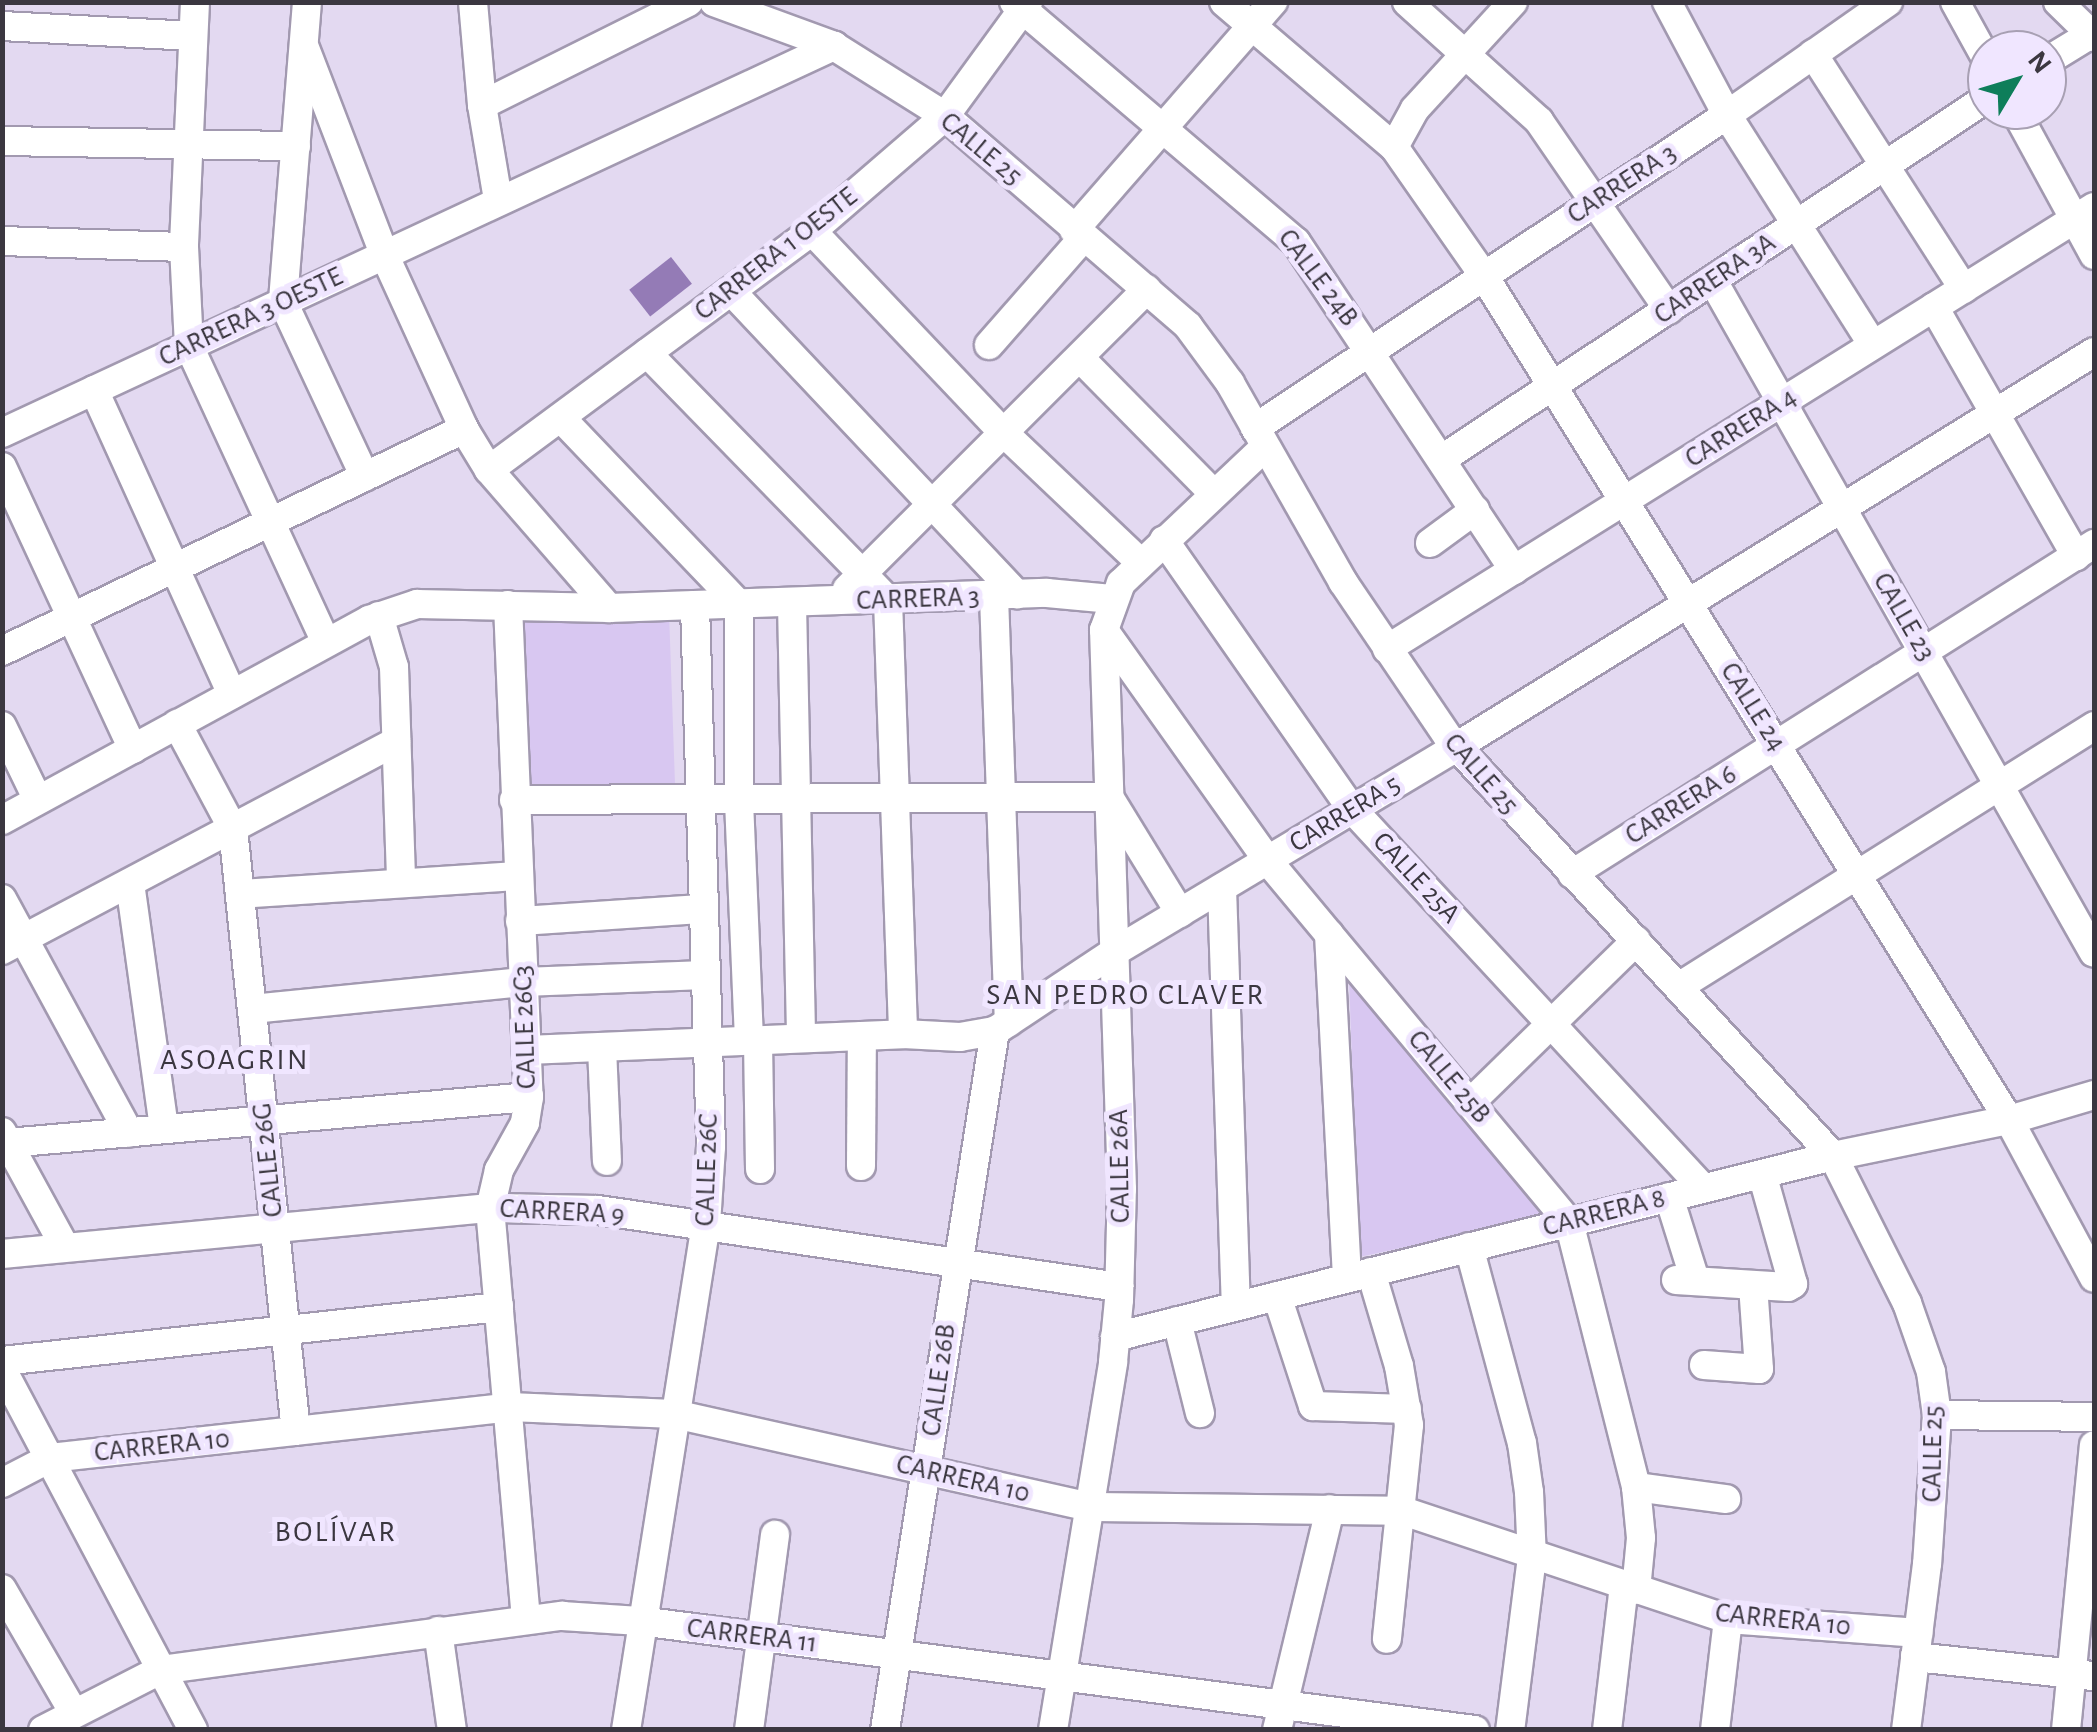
<!DOCTYPE html>
<meta charset="utf-8">
<style>
body{margin:0}
#map{position:relative;width:2097px;height:1732px;overflow:hidden;background:#e3d9f1;font-family:"Alegreya Sans",sans-serif}
div>[style]{position:absolute}
[style*='--x']{left:calc(var(--x)*1px);top:calc(var(--y)*1px);width:calc(var(--w)*1px);rotate:calc(var(--a)*1deg)}
.green>*{inset:0;background:#d8c7f1;transform-origin:0 0}
.water>*{inset:0;background:#947bb6;transform-origin:0 0}
.roads{filter:drop-shadow(2px 0 #a299b0) drop-shadow(-2px 0 #a299b0) drop-shadow(0 2px #a299b0) drop-shadow(0 -2px #a299b0)}
.minor>*{height:28px;margin:-14px;padding:0 14px;transform-origin:14px;border-radius:14px;background:#fff}
span{translate:-50% -50%;white-space:nowrap;text-align:center;line-height:1.15;-webkit-text-stroke:10px #f0e6ff;paint-order:stroke}
.street-label{font-size:28px;color:#3b3740}
.neighbourhood-label{font-size:30px;color:#3b3740;letter-spacing:2.5px}
.frame{position:absolute;inset:0;border:5px solid #3b3740;pointer-events:none}
.north{position:absolute;left:1967px;top:30px;width:100px;height:100px;box-sizing:border-box;background:#f0e6ff;border:2px solid #a8a0b3;border-radius:50%;rotate:52deg;font-size:28px;font-weight:700;line-height:40px;text-align:center;color:#3b3740}
.north::after{content:'';display:block;margin:auto;width:35px;height:45px;background:#0e7e5a;clip-path:polygon(50% 0,100% 100%,50% 72%,0 100%)}
</style>
<div id="map">
<div class="green">
<div style="left:669px;top:612px;width:184px;height:154px;rotate:88deg"></div>
<div style="clip-path:polygon(1349px 976px,1549px 1216px,1359px 1257px)"></div>
</div>
<div class="water">
<div style="left:671px;top:257px;width:34px;height:53px;rotate:52deg"></div>
</div>
<div class="roads">
<div class="minor">
<div style="--x:195;--y:2;--w:245;--a:92.6"></div>
<div style="--x:184;--y:247;--w:99;--a:87.1"></div>
<div style="--x:189;--y:346;--w:326;--a:65.2"></div>
<div style="--x:307;--y:2;--w:301;--a:94.6"></div>
<div style="--x:283;--y:302;--w:193;--a:64.9"></div>
<div style="--x:473;--y:2;--w:103;--a:85"></div>
<div style="--x:482;--y:105;--w:96;--a:80.4"></div>
<div style="--x:714;--y:2;--w:128;--a:20.1"></div>
<div style="--x:834;--y:46;--w:131;--a:32.2"></div>
<div style="--x:945;--y:116;--w:321;--a:40.8"></div>
<div style="--x:1188;--y:326;--w:71;--a:53.6"></div>
<div style="--x:1230;--y:383;--w:229;--a:60.4"></div>
<div style="--x:1343;--y:582;--w:187;--a:55.9"></div>
<div style="--x:1448;--y:737;--w:569;--a:47.42"></div>
<div style="--x:1833;--y:1156;--w:165;--a:63.3"></div>
<div style="--x:1907;--y:1303;--w:73;--a:70.8"></div>
<div style="--x:1931;--y:1372;--w:43;--a:82.1"></div>
<div style="--x:1937;--y:1415;--w:149;--a:93.8"></div>
<div style="--x:1927;--y:1564;--w:167;--a:97.2"></div>
<div style="--x:1014;--y:2;--w:370;--a:40.4"></div>
<div style="--x:1296;--y:242;--w:394;--a:56.4"></div>
<div style="--x:1224;--y:2;--w:223;--a:40.5"></div>
<div style="--x:1394;--y:147;--w:157;--a:55.1"></div>
<div style="--x:1484;--y:276;--w:994;--a:58.12"></div>
<div style="--x:2009;--y:1120;--w:179;--a:61.7"></div>
<div style="--x:1407;--y:2;--w:178;--a:42"></div>
<div style="--x:1539;--y:121;--w:229;--a:55.5"></div>
<div style="--x:1667;--y:2;--w:128;--a:62"></div>
<div style="--x:1727;--y:115;--w:272;--a:57.6"></div>
<div style="--x:1955;--y:2;--w:66;--a:61.1"></div>
<div style="--x:2058;--y:2;--w:50;--a:44.2"></div>
<div style="--x:2;--y:26;--w:191;--a:3"></div>
<div style="--x:305;--y:48;--w:221;--a:69"></div>
<div style="--x:384;--y:254;--w:192;--a:65.4"></div>
<div style="--x:464;--y:429;--w:48;--a:58.6"></div>
<div style="--x:489;--y:470;--w:183;--a:49"></div>
<div style="--x:1813;--y:54;--w:279;--a:57.3"></div>
<div style="--x:2047;--y:61;--w:52;--a:-31.5"></div>
<div style="--x:482;--y:105;--w:231;--a:-26.5"></div>
<div style="--x:2015;--y:110;--w:165;--a:61.4"></div>
<div style="--x:2;--y:141;--w:294;--a:1"></div>
<div style="--x:1394;--y:147;--w:43;--a:-61.1"></div>
<div style="--x:1415;--y:109;--w:145;--a:-47.5"></div>
<div style="--x:1074;--y:230;--w:303;--a:-48.9"></div>
<div style="--x:812;--y:231;--w:279;--a:46.5"></div>
<div style="--x:1004;--y:433;--w:187;--a:43.5"></div>
<div style="--x:2;--y:241;--w:182;--a:1.9"></div>
<div style="--x:1713;--y:281;--w:772;--a:60.45"></div>
<div style="--x:731;--y:291;--w:417;--a:46.7"></div>
<div style="--x:1934;--y:307;--w:287;--a:60.3"></div>
<div style="--x:989;--y:345;--w:144;--a:-48.7"></div>
<div style="--x:647;--y:353;--w:345;--a:45.7"></div>
<div style="--x:888;--y:600;--w:434;--a:88"></div>
<div style="--x:1080;--y:358;--w:191;--a:45.4"></div>
<div style="--x:94;--y:390;--w:334;--a:65.6"></div>
<div style="--x:561;--y:418;--w:257;--a:46.3"></div>
<div style="--x:739;--y:604;--w:197;--a:90"></div>
<div style="--x:739;--y:801;--w:240;--a:87.6"></div>
<div style="--x:1255;--y:428;--w:566;--a:-33.55"></div>
<div style="--x:1727;--y:115;--w:197;--a:-35.1"></div>
<div style="--x:2;--y:433;--w:918;--a:-24.95"></div>
<div style="--x:1442;--y:459;--w:654;--a:-33.52"></div>
<div style="--x:2;--y:467;--w:311;--a:65.1"></div>
<div style="--x:489;--y:470;--w:402;--a:-36.5"></div>
<div style="--x:812;--y:231;--w:176;--a:-40.8"></div>
<div style="--x:945;--y:116;--w:141;--a:-53.9"></div>
<div style="--x:1164;--y:540;--w:328;--a:55.1"></div>
<div style="--x:1352;--y:809;--w:517;--a:47.2"></div>
<div style="--x:1430;--y:543;--w:56;--a:-36.3"></div>
<div style="--x:847;--y:589;--w:424;--a:-45"></div>
<div style="--x:994;--y:596;--w:426;--a:88"></div>
<div style="--x:792;--y:604;--w:434;--a:88.8"></div>
<div style="--x:508;--y:605;--w:492;--a:87.6"></div>
<div style="--x:529;--y:1097;--w:26;--a:99"></div>
<div style="--x:525;--y:1123;--w:54;--a:119"></div>
<div style="--x:499;--y:1170;--w:39;--a:103"></div>
<div style="--x:490;--y:1208;--w:412;--a:85"></div>
<div style="--x:379;--y:616;--w:53;--a:73.6"></div>
<div style="--x:394;--y:667;--w:216;--a:88.1"></div>
<div style="--x:1104;--y:630;--w:283;--a:54.6"></div>
<div style="--x:1268;--y:861;--w:470;--a:50.2"></div>
<div style="--x:1569;--y:1222;--w:273;--a:75.8"></div>
<div style="--x:1636;--y:1487;--w:51;--a:84.4"></div>
<div style="--x:1641;--y:1538;--w:52;--a:95.5"></div>
<div style="--x:1387;--y:649;--w:834;--a:-32.01"></div>
<div style="--x:2;--y:651;--w:513;--a:-25.67"></div>
<div style="--x:177;--y:724;--w:119;--a:61.9"></div>
<div style="--x:233;--y:829;--w:605;--a:84.03"></div>
<div style="--x:2;--y:726;--w:82;--a:64.1"></div>
<div style="--x:514;--y:800;--w:595;--a:-0.29"></div>
<div style="--x:1109;--y:797;--w:136;--a:58.5"></div>
<div style="--x:2;--y:820;--w:418;--a:-28.6"></div>
<div style="--x:369;--y:620;--w:51;--a:-18.4"></div>
<div style="--x:417;--y:604;--w:192;--a:1.2"></div>
<div style="--x:609;--y:608;--w:438;--a:-2"></div>
<div style="--x:1047;--y:593;--w:65;--a:5.3"></div>
<div style="--x:1572;--y:874;--w:618;--a:-32.3"></div>
<div style="--x:130;--y:883;--w:248;--a:82.1"></div>
<div style="--x:1222;--y:888;--w:418;--a:88.1"></div>
<div style="--x:240;--y:894;--w:279;--a:-3.7"></div>
<div style="--x:2;--y:899;--w:266;--a:61.5"></div>
<div style="--x:520;--y:921;--w:182;--a:-3.8"></div>
<div style="--x:1329;--y:934;--w:344;--a:87"></div>
<div style="--x:2;--y:950;--w:446;--a:-27.9"></div>
<div style="--x:1680;--y:986;--w:489;--a:-32.1"></div>
<div style="--x:252;--y:1009;--w:272;--a:-5.7"></div>
<div style="--x:523;--y:982;--w:182;--a:-2.2"></div>
<div style="--x:758;--y:1041;--w:128;--a:89.1"></div>
<div style="--x:602;--y:1048;--w:113;--a:87.5"></div>
<div style="--x:527;--y:1050;--w:376;--a:-2.4"></div>
<div style="--x:903;--y:1034;--w:57;--a:3"></div>
<div style="--x:960;--y:1037;--w:36;--a:-10"></div>
<div style="--x:995;--y:1031;--w:143;--a:-33.6"></div>
<div style="--x:1114;--y:952;--w:399;--a:-30.9"></div>
<div style="--x:1456;--y:747;--w:750;--a:-31.76"></div>
<div style="--x:1471;--y:1102;--w:231;--a:-44.3"></div>
<div style="--x:2;--y:1132;--w:131;--a:61.3"></div>
<div style="--x:8;--y:1143;--w:523;--a:-5.05"></div>
<div style="--x:861;--y:1166;--w:130;--a:-89.6"></div>
<div style="--x:1669;--y:1197;--w:87;--a:72.6"></div>
<div style="--x:1469;--y:1247;--w:203;--a:74.9"></div>
<div style="--x:1522;--y:1443;--w:49;--a:81.9"></div>
<div style="--x:1529;--y:1492;--w:65;--a:87.4"></div>
<div style="--x:1532;--y:1557;--w:174;--a:97.2"></div>
<div style="--x:2;--y:1254;--w:490;--a:-5.4"></div>
<div style="--x:490;--y:1208;--w:108;--a:1.1"></div>
<div style="--x:598;--y:1210;--w:527;--a:8.41"></div>
<div style="--x:1371;--y:1272;--w:98;--a:73.4"></div>
<div style="--x:1399;--y:1366;--w:60;--a:80.4"></div>
<div style="--x:1409;--y:1425;--w:215;--a:95.9"></div>
<div style="--x:1676;--y:1280;--w:112;--a:3.6"></div>
<div style="--x:1788;--y:1287;--w:6;--a:-31"></div>
<div style="--x:1793;--y:1284;--w:114;--a:-105.7"></div>
<div style="--x:1277;--y:1296;--w:116;--a:71.9"></div>
<div style="--x:1313;--y:1406;--w:94;--a:1.8"></div>
<div style="--x:1177;--y:1321;--w:95;--a:76"></div>
<div style="--x:1115;--y:1337;--w:740;--a:-14.15"></div>
<div style="--x:1833;--y:1156;--w:180;--a:-11.6"></div>
<div style="--x:2009;--y:1120;--w:89;--a:-16.4"></div>
<div style="--x:2;--y:1361;--w:500;--a:-6.2"></div>
<div style="--x:1704;--y:1365;--w:55;--a:4.2"></div>
<div style="--x:1759;--y:1369;--w:83;--a:-94.1"></div>
<div style="--x:2;--y:1369;--w:408;--a:62.1"></div>
<div style="--x:1937;--y:1415;--w:157;--a:0.7"></div>
<div style="--x:2;--y:1483;--w:54;--a:-27.5"></div>
<div style="--x:50;--y:1458;--w:462;--a:-6.3"></div>
<div style="--x:509;--y:1407;--w:165;--a:2.4"></div>
<div style="--x:674;--y:1414;--w:425;--a:12.6"></div>
<div style="--x:1089;--y:1507;--w:314;--a:0.7"></div>
<div style="--x:1403;--y:1511;--w:342;--a:18.4"></div>
<div style="--x:1728;--y:1619;--w:191;--a:4.2"></div>
<div style="--x:1636;--y:1487;--w:91;--a:7.6"></div>
<div style="--x:2;--y:1589;--w:143;--a:59.9"></div>
<div style="--x:438;--y:1631;--w:100;--a:82"></div>
<div style="--x:1915;--y:1657;--w:180;--a:6.1"></div>
<div style="--x:43;--y:1730;--w:131;--a:-27.1"></div>
<div style="--x:160;--y:1670;--w:406;--a:-7.7"></div>
<div style="--x:562;--y:1616;--w:78;--a:3.7"></div>
<div style="--x:640;--y:1621;--w:842;--a:7.44"></div>
<div style="--x:626;--y:1730;--w:512;--a:-81.02"></div>
<div style="--x:706;--y:1224;--w:77;--a:-86.3"></div>
<div style="--x:711;--y:1147;--w:542;--a:-91.69"></div>
<div style="--x:749;--y:1730;--w:197;--a:-82.4"></div>
<div style="--x:885;--y:1730;--w:708;--a:-81.06"></div>
<div style="--x:1053;--y:1730;--w:373;--a:-80.7"></div>
<div style="--x:1113;--y:1362;--w:62;--a:-84.5"></div>
<div style="--x:1119;--y:1300;--w:111;--a:-88.5"></div>
<div style="--x:1122;--y:1189;--w:559;--a:-91.84"></div>
<div style="--x:1104;--y:630;--w:50;--a:-70.1"></div>
<div style="--x:1121;--y:583;--w:198;--a:-43.4"></div>
<div style="--x:1277;--y:1730;--w:227;--a:-76.5"></div>
<div style="--x:1607;--y:1730;--w:145;--a:-83.3"></div>
<div style="--x:1715;--y:1730;--w:112;--a:-83.3"></div>
<div style="--x:2066;--y:1730;--w:286;--a:-84.4"></div>
</div>
</div>
<div class="street-label">
<span style="left:981px;top:149px;rotate:40deg">CALLE 25</span>
<span style="left:1622px;top:184px;rotate:-33deg">CARRERA 3</span>
<span style="left:776px;top:254px;rotate:-38deg">CARRERA 1 OESTE</span>
<span style="left:1318px;top:278px;rotate:53deg">CALLE 24B</span>
<span style="left:1715px;top:279px;rotate:-34deg">CARRERA 3A</span>
<span style="left:251px;top:317px;rotate:-25deg">CARRERA 3 OESTE</span>
<span style="left:1741px;top:428px;rotate:-32deg">CARRERA 4</span>
<span style="left:918px;top:599px;rotate:-2deg">CARRERA 3</span>
<span style="left:1904px;top:617px;rotate:60deg">CALLE 23</span>
<span style="left:1753px;top:707px;rotate:58deg">CALLE 24</span>
<span style="left:1481px;top:774px;rotate:49deg">CALLE 25</span>
<span style="left:1681px;top:805px;rotate:-32deg">CARRERA 6</span>
<span style="left:1345px;top:814px;rotate:-31deg">CARRERA 5</span>
<span style="left:1416px;top:878px;rotate:47deg">CALLE 25A</span>
<span style="left:525px;top:1027px;rotate:-92deg">CALLE 26C3</span>
<span style="left:1449px;top:1077px;rotate:50deg">CALLE 25B</span>
<span style="left:268px;top:1160px;rotate:-96deg">CALLE 26G</span>
<span style="left:1120px;top:1166px;rotate:-91deg">CALLE 26A</span>
<span style="left:707px;top:1170px;rotate:-88deg">CALLE 26C</span>
<span style="left:562px;top:1212px;rotate:3deg">CARRERA 9</span>
<span style="left:1604px;top:1213px;rotate:-14deg">CARRERA 8</span>
<span style="left:939px;top:1380px;rotate:-82deg">CALLE 26B</span>
<span style="left:162px;top:1446px;rotate:-6deg">CARRERA 10</span>
<span style="left:1933px;top:1454px;rotate:-89deg">CALLE 25</span>
<span style="left:963px;top:1479px;rotate:13deg">CARRERA 10</span>
<span style="left:1783px;top:1620px;rotate:6deg">CARRERA 10</span>
<span style="left:752px;top:1636px;rotate:7deg">CARRERA 11</span>
</div>
<div class="neighbourhood-label">
<span style="left:1126px;top:995px">SAN PEDRO CLAVER</span>
<span style="left:235px;top:1060px">ASOAGRIN</span>
<span style="left:336px;top:1532px">BOLÍVAR</span>
</div>
<div class="frame"></div>
<div class="north">N</div>
</div>
